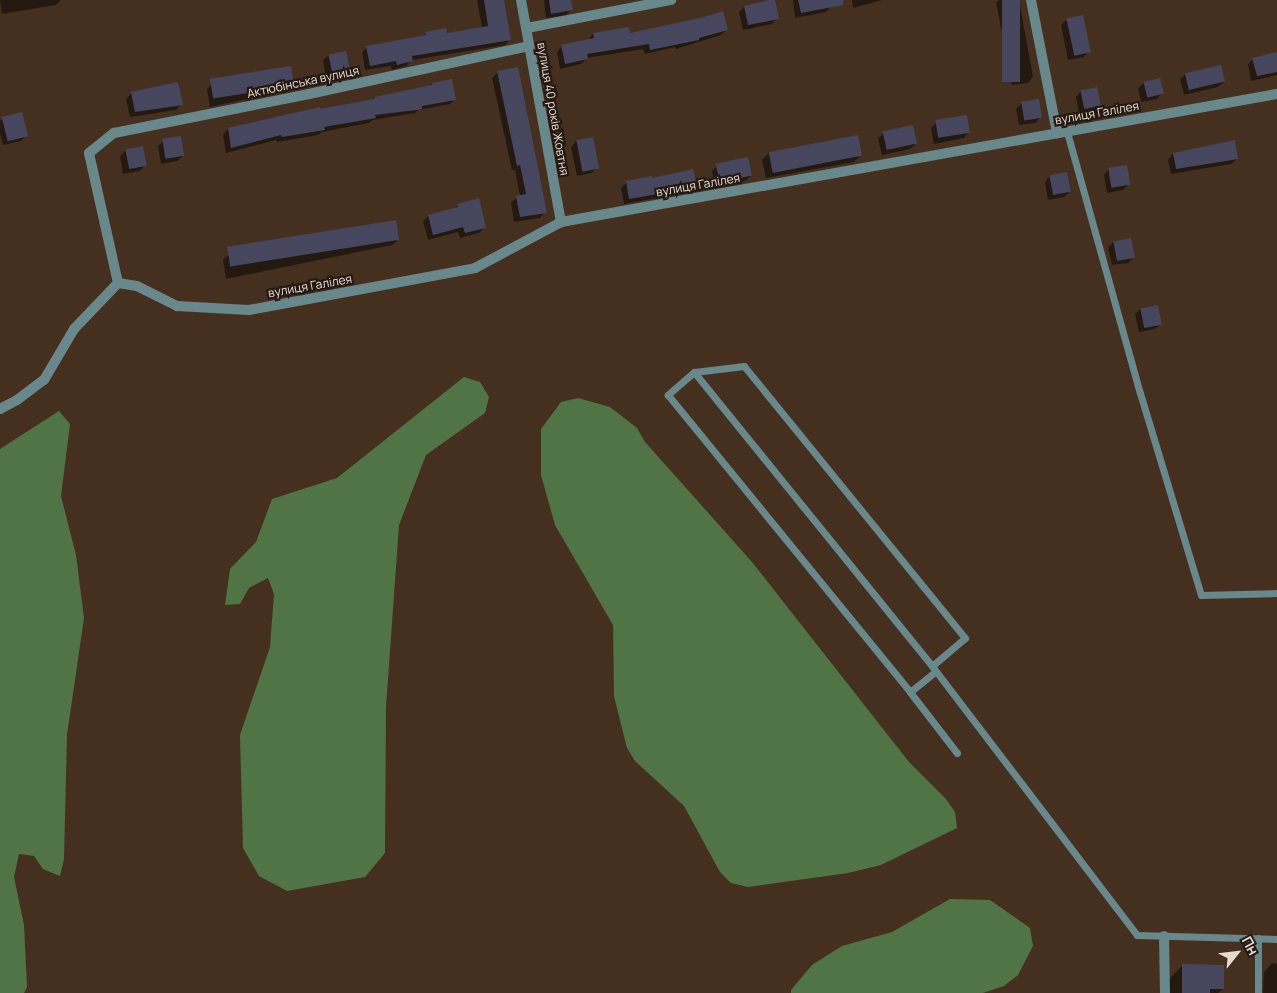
<!DOCTYPE html>
<meta charset="utf-8">
<style>
body{margin:0}
#map{position:relative;width:1277px;height:993px;overflow:hidden;background:#45301f;font-family:Manrope,sans-serif}
div>[style]{position:absolute}
[style*='--x']{left:calc(var(--x)*1px);top:calc(var(--y)*1px);width:calc(var(--w)*1px);rotate:calc(var(--a)*1deg)}
.forest>*{inset:0;background:#507446}
.shadow>*{inset:0;background:#0007}
.building>*{inset:0;background:#47465f;transform-origin:0 0}
.service>*{height:7px;margin:-3.5px;padding:0 3.5px;transform-origin:3.5px;border-radius:3.5px;background:#68888b}
.minor>*{height:10px;margin:-5px;padding:0 5px;transform-origin:5px;border-radius:5px;background:#68888b}
span{translate:-50% -50%;white-space:nowrap;text-align:center;line-height:1.15;-webkit-text-stroke:4.5px #241a13;paint-order:stroke}
.street-label{font-size:12px;color:#e9dad0}
.north{position:absolute;left:1212px;top:928px;width:50px;height:50px;-webkit-text-stroke:4px #241a13;paint-order:stroke;rotate:61deg;font-size:14px;font-weight:700;line-height:20px;text-align:center;color:#e9dad0}
.north::after{content:'';display:block;margin:auto;width:18px;height:22px;background:#e9dad0;clip-path:polygon(50% 0,100% 100%,50% 72%,0 100%)}
</style>
<div id="map">
<div class="forest">
<div style="clip-path:polygon(464px 377px,480px 382px,489px 397px,485px 413px,426px 455px,399px 525px,386px 707px,385px 853px,365px 877px,287px 891px,259px 876px,243px 848px,240px 735px,270px 647px,274px 594px,268px 578px,249px 588px,240px 604px,225px 605px,230px 569px,256px 542px,272px 499px,337px 478px)"></div>
<div style="clip-path:polygon(578px 398px,610px 407px,637px 428px,645px 442px,752px 562px,909px 762px,946px 799px,955px 812px,957px 828px,881px 865px,848px 873px,748px 887px,731px 883px,720px 872px,684px 806px,635px 761px,627px 748px,614px 696px,613px 625px,555px 525px,541px 475px,541px 429px,561px 402px)"></div>
<div style="clip-path:polygon(59px 411px,70px 424px,61px 496px,76px 555px,84px 618px,67px 735px,64px 859px,60px 876px,43px 869px,34px 856px,19px 854px,14px 877px,24px 925px,27px 987px,24px 993px,0 993px,0 449px)"></div>
<div style="clip-path:polygon(950px 899px,990px 900px,1030px 928px,1033px 946px,1018px 975px,1004px 986px,983px 993px,791px 993px,791px 990px,812px 965px,842px 946px,892px 932px)"></div>
</div>
<div class="shadow">
<div style="clip-path:polygon(0 0,61px 0,56px 5px,2px 14px)"></div>
<div style="clip-path:polygon(477px 0,503px 0,510px 39px,505px 45px,412px 60px,406px 66px,392px 70px,391px 66px,365px 70px,362px 52px,367px 47px,422px 37px,426px 33px,446px 35px,482px 28px)"></div>
<div style="clip-path:polygon(544px 0,570px 0,572px 9px,566px 15px,546px 18px)"></div>
<div style="clip-path:polygon(793px 0,830px 0,831px 7px,826px 12px,795px 18px)"></div>
<div style="clip-path:polygon(852px 0,882px 0,853px 8px)"></div>
<div style="clip-path:polygon(999px 0,1019px 0,1033px 77px,1028px 83px,1012px 85px,996px 2px)"></div>
<div style="clip-path:polygon(744px 7px,777px 18px,772px 24px,743px 30px,739px 12px)"></div>
<div style="clip-path:polygon(1066px 20px,1089px 51px,1084px 57px,1068px 60px,1061px 25px)"></div>
<div style="clip-path:polygon(727px 30px,721px 35px,676px 49px,675px 47px,645px 54px,643px 49px,587px 58px,581px 64px,560px 69px,557px 52px,562px 46px,588px 40px,593px 34px,629px 35px)"></div>
<div style="clip-path:polygon(1277px 54px,1277px 75px,1251px 81px,1248px 64px,1253px 59px)"></div>
<div style="clip-path:polygon(329px 55px,348px 70px,343px 75px,326px 78px,323px 60px)"></div>
<div style="clip-path:polygon(498px 72px,545px 212px,540px 218px,514px 222px,511px 202px,520px 196px,515px 170px,512px 170px,492px 78px)"></div>
<div style="clip-path:polygon(1186px 74px,1224px 82px,1218px 87px,1184px 95px,1180px 79px)"></div>
<div style="clip-path:polygon(1144px 83px,1162px 93px,1157px 99px,1141px 102px,1138px 88px)"></div>
<div style="clip-path:polygon(212px 84px,293px 85px,288px 90px,210px 107px,207px 89px)"></div>
<div style="clip-path:polygon(432px 84px,455px 99px,450px 104px,418px 110px,415px 113px,373px 120px,369px 123px,322px 132px,318px 135px,277px 142px,276px 140px,226px 153px,223px 135px,228px 129px,372px 101px,375px 98px,429px 87px)"></div>
<div style="clip-path:polygon(1081px 91px,1099px 105px,1094px 111px,1079px 114px,1076px 97px)"></div>
<div style="clip-path:polygon(132px 93px,181px 104px,176px 110px,130px 117px,126px 99px)"></div>
<div style="clip-path:polygon(1038px 101px,1041px 117px,1035px 123px,1019px 125px,1016px 109px,1021px 104px)"></div>
<div style="clip-path:polygon(966px 116px,969px 132px,964px 138px,934px 144px,931px 128px,936px 123px)"></div>
<div style="clip-path:polygon(3px 118px,27px 135px,21px 141px,3px 145px,0 133px,0 121px)"></div>
<div style="clip-path:polygon(884px 133px,916px 144px,910px 149px,882px 155px,878px 138px)"></div>
<div style="clip-path:polygon(163px 141px,183px 156px,177px 161px,161px 164px,158px 146px)"></div>
<div style="clip-path:polygon(576px 141px,597px 167px,592px 173px,577px 176px,571px 147px)"></div>
<div style="clip-path:polygon(126px 150px,145px 165px,140px 171px,123px 174px,120px 156px)"></div>
<div style="clip-path:polygon(769px 153px,861px 155px,854px 162px,766px 178px,762px 160px)"></div>
<div style="clip-path:polygon(1173px 154px,1237px 159px,1231px 164px,1171px 174px,1168px 160px)"></div>
<div style="clip-path:polygon(717px 166px,751px 176px,745px 181px,716px 188px,712px 171px)"></div>
<div style="clip-path:polygon(1109px 169px,1129px 184px,1123px 190px,1107px 193px,1104px 175px)"></div>
<div style="clip-path:polygon(1050px 176px,1070px 192px,1064px 197px,1048px 200px,1045px 182px)"></div>
<div style="clip-path:polygon(651px 180px,695px 186px,690px 192px,624px 204px,621px 188px,627px 182px)"></div>
<div style="clip-path:polygon(458px 205px,485px 227px,479px 233px,460px 238px,458px 232px,428px 240px,423px 221px,428px 216px,454px 209px)"></div>
<div style="clip-path:polygon(398px 240px,392px 245px,226px 279px,223px 260px,228px 255px)"></div>
<div style="clip-path:polygon(1114px 242px,1134px 257px,1128px 263px,1112px 265px,1108px 247px)"></div>
<div style="clip-path:polygon(1141px 309px,1161px 324px,1155px 329px,1139px 332px,1135px 314px)"></div>
<div style="clip-path:polygon(1272px 963px,1277px 964px,1277px 993px,1263px 993px,1264px 972px)"></div>
<div style="clip-path:polygon(1183px 965px,1223px 989px,1218px 993px,1166px 993px,1166px 982px)"></div>
</div>
<div class="building">
<div style="clip-path:polygon(484px 0,504px 0,511px 40px,412px 56px,413px 61px,397px 65px,396px 61px,370px 66px,366px 46px,426px 35px,425px 32px,446px 28px,447px 33px,488px 26px)"></div>
<div style="clip-path:polygon(549px 0,571px 0,573px 10px,551px 14px)"></div>
<div style="clip-path:polygon(769px 0,775px 0,779px 19px,748px 25px,744px 6px)"></div>
<div style="clip-path:polygon(798px 0,843px 0,843px 5px,801px 13px)"></div>
<div style="left:1002px;top:0;width:18px;height:82px"></div>
<div style="clip-path:polygon(723px 11px,728px 30px,699px 38px,699px 40px,650px 50px,649px 44px,587px 54px,588px 59px,565px 64px,561px 45px,594px 38px,593px 33px,629px 27px,630px 33px,704px 17px)"></div>
<div style="left:1083px;top:15px;width:38px;height:17px;rotate:78deg"></div>
<div style="left:346px;top:51px;width:19px;height:18px;rotate:78deg"></div>
<div style="clip-path:polygon(1277px 52px,1277px 72px,1257px 76px,1252px 58px)"></div>
<div style="left:1221px;top:65px;width:17px;height:37px;rotate:77deg"></div>
<div style="left:291px;top:66px;width:20px;height:82px;rotate:81deg"></div>
<div style="clip-path:polygon(518px 67px,547px 213px,520px 217px,516px 196px,526px 194px,520px 165px,517px 166px,497px 71px)"></div>
<div style="left:1160px;top:78px;width:16px;height:17px;rotate:76deg"></div>
<div style="clip-path:polygon(452px 79px,456px 100px,422px 106px,422px 109px,416px 110px,375px 115px,376px 118px,324px 127px,325px 130px,282px 137px,281px 135px,231px 148px,228px 128px,320px 107px,320px 109px,375px 99px,375px 97px,432px 85px,432px 83px)"></div>
<div style="clip-path:polygon(178px 82px,183px 105px,135px 112px,131px 92px)"></div>
<div style="left:1097px;top:87px;width:19px;height:17px;rotate:78deg"></div>
<div style="left:1039px;top:99px;width:19px;height:18px;rotate:81deg"></div>
<div style="left:22px;top:112px;width:25px;height:21px;rotate:76deg"></div>
<div style="left:967px;top:115px;width:18px;height:32px;rotate:81deg"></div>
<div style="left:913px;top:125px;width:19px;height:31px;rotate:78deg"></div>
<div style="left:858px;top:135px;width:21px;height:91px;rotate:79deg"></div>
<div style="left:181px;top:136px;width:20px;height:19px;rotate:81deg"></div>
<div style="left:593px;top:137px;width:32px;height:17px;rotate:79deg"></div>
<div style="clip-path:polygon(1235px 140px,1238px 159px,1176px 169px,1173px 153px)"></div>
<div style="left:143px;top:146px;width:20px;height:18px;rotate:79deg"></div>
<div style="left:748px;top:157px;width:19px;height:33px;rotate:78deg"></div>
<div style="left:1127px;top:165px;width:20px;height:19px;rotate:81deg"></div>
<div style="clip-path:polygon(693px 169px,697px 187px,629px 199px,626px 181px,652px 176px,652px 178px)"></div>
<div style="left:1067px;top:172px;width:20px;height:18px;rotate:79deg"></div>
<div style="clip-path:polygon(479px 198px,486px 228px,465px 233px,463px 227px,433px 235px,428px 215px,458px 207px,457px 204px)"></div>
<div style="left:396px;top:220px;width:20px;height:171px;rotate:81deg"></div>
<div style="left:1131px;top:238px;width:20px;height:18px;rotate:79deg"></div>
<div style="left:1158px;top:305px;width:20px;height:18px;rotate:79deg"></div>
<div style="clip-path:polygon(1182px 964px,1224px 965px,1224px 989px,1210px 989px,1210px 993px,1182px 993px)"></div>
</div>
<div class="service">
<div style="--x:1067;--y:132;--w:271;--a:74.4"></div>
<div style="--x:1140;--y:393;--w:211;--a:73.2"></div>
<div style="--x:1201;--y:595;--w:76;--a:-1.5"></div>
<div style="--x:694;--y:372;--w:378;--a:51"></div>
<div style="--x:932;--y:666;--w:338;--a:52.7"></div>
<div style="--x:1137;--y:935;--w:140;--a:1.6"></div>
<div style="--x:932;--y:666;--w:43;--a:-40.3"></div>
<div style="--x:965;--y:638;--w:350;--a:-129.1"></div>
<div style="--x:744;--y:366;--w:50;--a:173.2"></div>
<div style="--x:694;--y:372;--w:35;--a:139"></div>
<div style="--x:668;--y:395;--w:383;--a:50.8"></div>
<div style="--x:910;--y:692;--w:77;--a:52.4"></div>
<div style="--x:910;--y:692;--w:33;--a:-39"></div>
<div style="--x:1258;--y:993;--w:55;--a:-90"></div>
</div>
<div class="minor">
<div style="--x:521;--y:0;--w:226;--a:79.8"></div>
<div style="--x:1031;--y:0;--w:136;--a:78.9"></div>
<div style="--x:527;--y:28;--w:147;--a:-11"></div>
<div style="--x:118;--y:283;--w:133;--a:-102.6"></div>
<div style="--x:89;--y:153;--w:32;--a:-39"></div>
<div style="--x:114;--y:133;--w:199;--a:-11.3"></div>
<div style="--x:309;--y:94;--w:225;--a:-12.3"></div>
<div style="--x:0;--y:409;--w:19;--a:-28"></div>
<div style="--x:17;--y:400;--w:34;--a:-37"></div>
<div style="--x:44;--y:380;--w:59;--a:-59.5"></div>
<div style="--x:74;--y:329;--w:64;--a:-46.3"></div>
<div style="--x:118;--y:283;--w:19;--a:9"></div>
<div style="--x:137;--y:286;--w:45;--a:26.6"></div>
<div style="--x:177;--y:306;--w:72;--a:3.2"></div>
<div style="--x:249;--y:310;--w:230;--a:-10.5"></div>
<div style="--x:475;--y:268;--w:98;--a:-28.1"></div>
<div style="--x:561;--y:222;--w:727;--a:-10.14"></div>
<div style="--x:1164;--y:936;--w:57;--a:89"></div>
</div>
<div class="street-label">
<span style="left:303px;top:82px;rotate:-12deg">Актюбінська вулиця</span>
<span style="left:553px;top:109px;rotate:80deg">вулиця 40 років Жовтня</span>
<span style="left:1097px;top:113px;rotate:-10deg">вулиця Галілея</span>
<span style="left:698px;top:185px;rotate:-10deg">вулиця Галілея</span>
<span style="left:310px;top:286px;rotate:-10deg">вулиця Галілея</span>
</div>
<div class="north">Пн</div>
</div>
